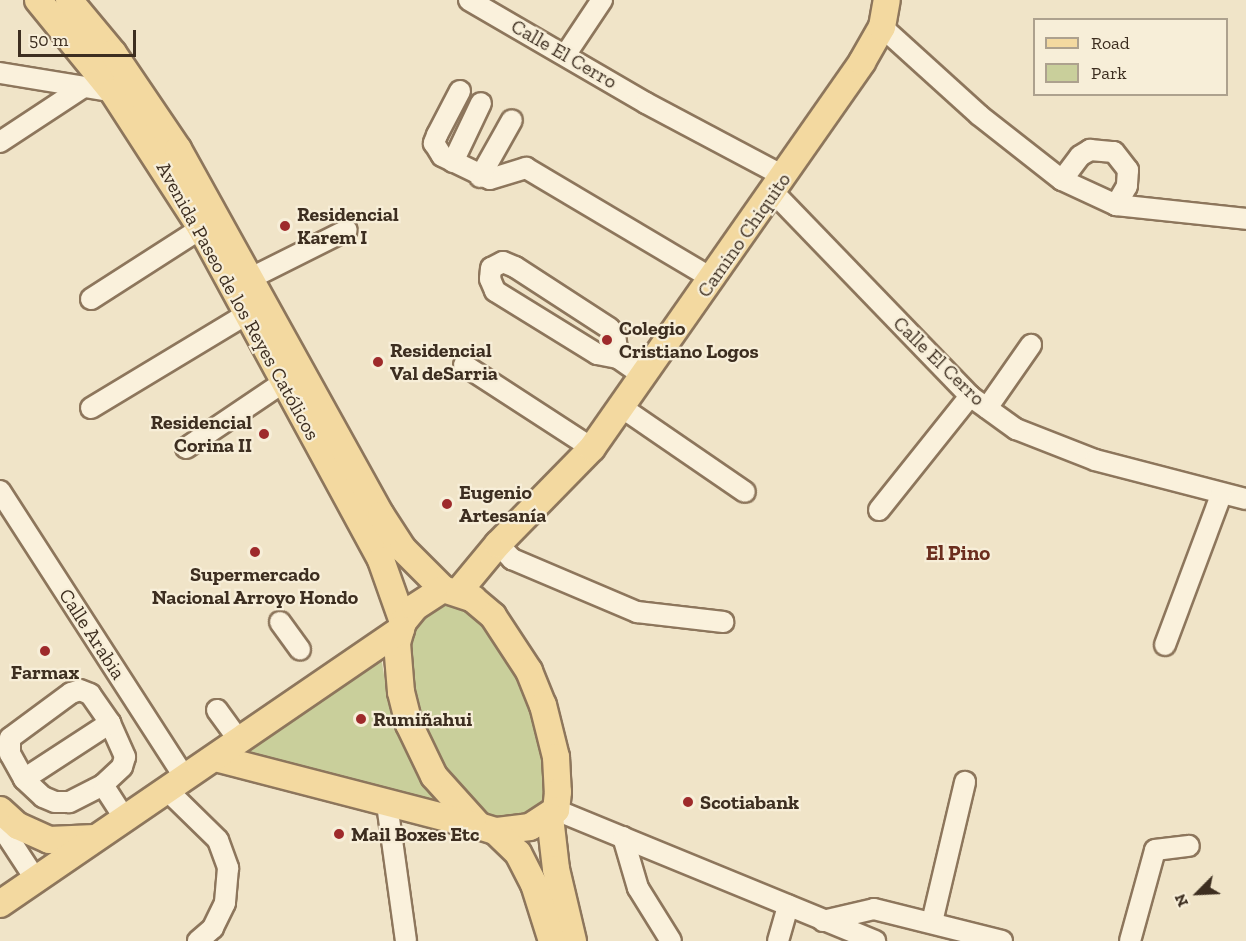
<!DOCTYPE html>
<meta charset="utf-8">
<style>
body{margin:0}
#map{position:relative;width:1246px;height:941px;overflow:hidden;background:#f0e4c8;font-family:"Zilla Slab",serif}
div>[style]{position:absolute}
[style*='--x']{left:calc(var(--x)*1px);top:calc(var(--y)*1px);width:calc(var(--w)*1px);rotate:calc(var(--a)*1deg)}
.green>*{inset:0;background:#c9cf9b}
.roads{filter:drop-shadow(2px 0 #8d765c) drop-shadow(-2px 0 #8d765c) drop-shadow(0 2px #8d765c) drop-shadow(0 -2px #8d765c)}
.minor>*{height:20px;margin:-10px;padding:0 10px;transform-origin:10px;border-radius:10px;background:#faf1dc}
.major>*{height:26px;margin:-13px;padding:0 13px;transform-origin:13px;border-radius:13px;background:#f3d9a0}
.dots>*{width:16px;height:16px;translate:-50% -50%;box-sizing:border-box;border:3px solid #f7eed8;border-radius:50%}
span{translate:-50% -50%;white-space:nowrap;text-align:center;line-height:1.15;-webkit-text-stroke:4.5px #f7eed8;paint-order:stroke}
.street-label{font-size:20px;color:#3d2e20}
.poi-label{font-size:20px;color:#3d2e20;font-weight:700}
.left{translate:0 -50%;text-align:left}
.right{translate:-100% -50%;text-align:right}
.neighbourhood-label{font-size:21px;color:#6b2e1e;font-weight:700}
.legend{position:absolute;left:1033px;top:18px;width:195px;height:78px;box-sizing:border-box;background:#f7eed8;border:2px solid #ada18e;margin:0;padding:8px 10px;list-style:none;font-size:18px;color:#3d2e20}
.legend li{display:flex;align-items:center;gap:12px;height:30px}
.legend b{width:30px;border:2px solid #ada18e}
.north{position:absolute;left:1168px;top:863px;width:60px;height:60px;-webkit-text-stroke:4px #f7eed8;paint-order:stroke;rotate:246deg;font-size:16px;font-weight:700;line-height:24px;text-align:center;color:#3d2e20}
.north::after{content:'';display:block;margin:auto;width:21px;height:27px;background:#3d2e20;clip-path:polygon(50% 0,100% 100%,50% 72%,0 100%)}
.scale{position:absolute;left:18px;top:30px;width:118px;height:27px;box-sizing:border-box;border:3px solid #3d2e20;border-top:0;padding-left:8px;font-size:18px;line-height:21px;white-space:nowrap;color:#3d2e20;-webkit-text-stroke:4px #f7eed8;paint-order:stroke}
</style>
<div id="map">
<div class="green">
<div style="clip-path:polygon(458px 605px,491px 626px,523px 680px,545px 770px,544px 797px,533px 815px,499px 819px,479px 811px,455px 792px,420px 732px,405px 665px,414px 624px,438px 606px)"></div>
<div style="clip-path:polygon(381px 657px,390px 711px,398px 731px,420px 777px,441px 802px,441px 808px,247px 754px,246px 748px)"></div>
</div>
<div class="roads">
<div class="minor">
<div style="--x:469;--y:0;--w:205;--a:30.2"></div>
<div style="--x:646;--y:103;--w:157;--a:28"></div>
<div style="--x:882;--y:27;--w:131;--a:42.2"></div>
<div style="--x:979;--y:115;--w:105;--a:38.1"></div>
<div style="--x:1062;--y:180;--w:60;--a:24.8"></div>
<div style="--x:1116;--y:205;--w:131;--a:6.1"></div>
<div style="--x:566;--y:54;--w:65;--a:-56.3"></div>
<div style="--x:0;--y:73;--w:124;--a:9.3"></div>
<div style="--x:460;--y:91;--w:50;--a:117.6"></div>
<div style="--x:437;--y:135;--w:9;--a:111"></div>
<div style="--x:434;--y:143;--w:15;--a:58"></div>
<div style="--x:442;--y:156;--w:53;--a:25.6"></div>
<div style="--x:490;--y:179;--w:38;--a:-17"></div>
<div style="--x:526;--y:168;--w:217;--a:30.7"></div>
<div style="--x:0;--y:142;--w:98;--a:-33.4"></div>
<div style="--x:453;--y:162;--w:65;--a:-64.6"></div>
<div style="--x:480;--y:177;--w:65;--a:-60.7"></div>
<div style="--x:1062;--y:180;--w:30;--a:-53"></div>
<div style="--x:1080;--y:156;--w:12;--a:-31"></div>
<div style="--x:1090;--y:150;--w:24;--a:5"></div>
<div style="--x:1114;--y:152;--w:23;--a:52"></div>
<div style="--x:1128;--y:170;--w:16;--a:94"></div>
<div style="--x:1127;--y:186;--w:22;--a:120"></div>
<div style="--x:774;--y:193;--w:282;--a:46"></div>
<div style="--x:970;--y:396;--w:57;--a:35.7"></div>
<div style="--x:1016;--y:429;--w:85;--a:21.4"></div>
<div style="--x:1095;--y:460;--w:156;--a:14.5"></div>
<div style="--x:251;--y:278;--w:107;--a:-26.6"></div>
<div style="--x:91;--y:299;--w:143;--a:-32.7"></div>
<div style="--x:618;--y:358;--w:24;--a:-97"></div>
<div style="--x:615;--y:334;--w:8;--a:-135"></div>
<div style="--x:609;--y:328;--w:112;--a:-147"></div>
<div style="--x:515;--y:267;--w:13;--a:-157"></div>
<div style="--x:503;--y:262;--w:13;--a:153"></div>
<div style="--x:491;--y:268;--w:11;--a:95"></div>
<div style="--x:490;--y:279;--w:13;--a:67"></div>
<div style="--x:495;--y:291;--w:120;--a:31.7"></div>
<div style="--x:597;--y:354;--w:21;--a:11"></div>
<div style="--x:618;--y:358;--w:32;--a:35"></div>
<div style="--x:464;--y:365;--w:153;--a:33"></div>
<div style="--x:621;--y:407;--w:150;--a:34.4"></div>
<div style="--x:91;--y:408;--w:182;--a:-31.1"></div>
<div style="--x:987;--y:408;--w:77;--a:-55.1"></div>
<div style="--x:186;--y:448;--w:118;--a:-34"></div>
<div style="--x:0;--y:491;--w:341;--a:57.2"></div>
<div style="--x:879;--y:510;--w:146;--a:-51.4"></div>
<div style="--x:498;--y:544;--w:21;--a:47"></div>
<div style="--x:512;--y:559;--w:136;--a:23"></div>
<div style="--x:637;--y:612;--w:87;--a:6.6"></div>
<div style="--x:280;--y:622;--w:34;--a:54"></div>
<div style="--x:1165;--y:645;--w:160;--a:-69.5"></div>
<div style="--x:80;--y:690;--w:11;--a:22"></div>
<div style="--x:90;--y:694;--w:35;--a:55"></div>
<div style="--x:110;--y:723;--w:37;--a:66"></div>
<div style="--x:125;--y:757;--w:10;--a:107"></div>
<div style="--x:122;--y:767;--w:26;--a:137"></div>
<div style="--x:103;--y:785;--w:38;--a:153"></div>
<div style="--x:69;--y:802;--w:14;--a:180"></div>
<div style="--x:55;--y:802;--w:13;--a:-157"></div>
<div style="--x:43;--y:797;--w:26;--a:-137"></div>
<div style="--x:24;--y:779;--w:29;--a:-119"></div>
<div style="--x:10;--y:754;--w:16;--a:-90"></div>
<div style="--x:10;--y:738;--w:76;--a:-36.4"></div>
<div style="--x:71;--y:693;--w:9;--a:-18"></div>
<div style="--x:217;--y:710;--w:37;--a:54"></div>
<div style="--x:24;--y:779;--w:103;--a:-33.1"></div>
<div style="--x:103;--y:785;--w:40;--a:57.1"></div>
<div style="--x:167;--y:790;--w:71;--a:44.4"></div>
<div style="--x:218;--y:840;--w:30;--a:70"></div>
<div style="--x:228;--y:868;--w:35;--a:95"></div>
<div style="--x:225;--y:903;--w:28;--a:116"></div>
<div style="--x:213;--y:928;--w:20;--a:139"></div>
<div style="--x:387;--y:804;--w:138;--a:82.1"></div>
<div style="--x:556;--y:810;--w:345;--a:22.3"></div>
<div style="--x:0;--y:825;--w:66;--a:56.8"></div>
<div style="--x:623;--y:837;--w:53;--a:73.6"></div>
<div style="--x:638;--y:888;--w:62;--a:58.1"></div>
<div style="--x:823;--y:921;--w:52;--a:-13.2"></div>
<div style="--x:874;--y:909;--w:132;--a:14"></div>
<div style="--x:932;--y:922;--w:144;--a:-76.7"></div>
<div style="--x:778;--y:941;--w:37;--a:-74"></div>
<div style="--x:1130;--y:941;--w:94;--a:-74.6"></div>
<div style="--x:1155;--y:850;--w:34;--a:-7"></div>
</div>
<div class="major">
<div style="--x:38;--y:0;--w:119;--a:50.8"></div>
<div style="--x:113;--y:92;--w:162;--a:57.1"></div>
<div style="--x:201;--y:228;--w:378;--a:61.5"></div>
<div style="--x:381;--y:560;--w:66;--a:70.5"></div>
<div style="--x:69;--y:0;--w:69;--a:50.3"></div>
<div style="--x:113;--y:53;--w:116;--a:55.9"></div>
<div style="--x:178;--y:149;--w:419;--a:61"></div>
<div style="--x:381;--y:515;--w:40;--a:57.1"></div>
<div style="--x:403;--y:549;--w:57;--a:45"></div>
<div style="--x:443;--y:589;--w:32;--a:18"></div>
<div style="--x:473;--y:599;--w:26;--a:40"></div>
<div style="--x:493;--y:616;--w:66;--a:56.8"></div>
<div style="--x:529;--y:671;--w:37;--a:68"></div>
<div style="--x:543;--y:705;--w:54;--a:76"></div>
<div style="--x:556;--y:757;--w:35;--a:87"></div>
<div style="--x:558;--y:792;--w:18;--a:96"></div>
<div style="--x:556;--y:810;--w:31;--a:147"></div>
<div style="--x:530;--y:827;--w:35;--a:173"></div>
<div style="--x:495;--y:831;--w:17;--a:-163"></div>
<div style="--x:479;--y:826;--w:67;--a:-132"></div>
<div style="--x:434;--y:776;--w:58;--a:-115.7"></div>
<div style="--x:409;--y:724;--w:33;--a:-104"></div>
<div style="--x:401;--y:692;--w:49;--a:-94.7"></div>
<div style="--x:397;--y:643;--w:22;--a:-74"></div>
<div style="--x:403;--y:622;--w:19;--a:-51"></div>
<div style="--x:415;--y:607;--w:33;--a:-33"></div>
<div style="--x:459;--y:591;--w:61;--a:-50.3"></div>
<div style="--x:498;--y:544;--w:134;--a:-45.6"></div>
<div style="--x:592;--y:448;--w:471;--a:-55"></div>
<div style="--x:862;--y:62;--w:40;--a:-60.3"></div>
<div style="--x:882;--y:27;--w:27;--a:-80"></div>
<div style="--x:215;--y:758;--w:272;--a:14.5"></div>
<div style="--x:0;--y:810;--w:24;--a:42"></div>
<div style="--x:18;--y:826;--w:34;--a:24"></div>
<div style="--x:49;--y:840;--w:46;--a:-2.5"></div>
<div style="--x:550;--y:817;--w:52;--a:83.4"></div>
<div style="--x:556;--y:869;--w:74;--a:76.7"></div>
<div style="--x:495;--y:831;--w:32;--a:44"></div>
<div style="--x:518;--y:853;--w:35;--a:63"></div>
<div style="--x:534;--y:884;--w:60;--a:72.5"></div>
<div style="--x:0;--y:904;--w:486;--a:-34.4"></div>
</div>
</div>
<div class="dots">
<div style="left:285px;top:226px;background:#9e2a2b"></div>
<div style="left:607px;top:340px;background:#9e2a2b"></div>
<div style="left:378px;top:362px;background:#9e2a2b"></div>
<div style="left:264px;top:434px;background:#9e2a2b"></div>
<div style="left:447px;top:504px;background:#9e2a2b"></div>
<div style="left:255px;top:552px;background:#9e2a2b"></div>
<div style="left:45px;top:651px;background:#9e2a2b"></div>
<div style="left:361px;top:719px;background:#9e2a2b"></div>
<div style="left:688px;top:802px;background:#9e2a2b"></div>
<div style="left:339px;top:834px;background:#9e2a2b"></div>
</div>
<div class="street-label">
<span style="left:564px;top:54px;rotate:30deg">Calle El Cerro</span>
<span style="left:744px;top:235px;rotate:-55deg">Camino Chiquito</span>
<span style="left:238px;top:301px;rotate:61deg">Avenida Paseo de los Reyes Católicos</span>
<span style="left:939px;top:361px;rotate:44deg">Calle El Cerro</span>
<span style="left:92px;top:634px;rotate:57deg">Calle Arabia</span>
</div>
<div class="poi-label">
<span class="left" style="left:297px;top:226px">Residencial<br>Karem I</span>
<span class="left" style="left:619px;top:340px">Colegio<br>Cristiano Logos</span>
<span class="left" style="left:390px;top:362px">Residencial<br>Val deSarria</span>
<span class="right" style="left:252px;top:434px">Residencial<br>Corina II</span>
<span class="left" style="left:459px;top:504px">Eugenio<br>Artesanía</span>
<span style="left:255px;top:586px">Supermercado<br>Nacional Arroyo Hondo</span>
<span style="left:45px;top:672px">Farmax</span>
<span class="left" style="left:373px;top:719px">Rumiñahui</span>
<span class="left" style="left:700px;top:802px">Scotiabank</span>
<span class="left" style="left:351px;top:834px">Mail Boxes Etc</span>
</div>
<div class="neighbourhood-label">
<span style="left:958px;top:553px">El Pino</span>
</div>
<ul class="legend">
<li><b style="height:8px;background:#f3d9a0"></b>Road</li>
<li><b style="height:16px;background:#c9cf9b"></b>Park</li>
</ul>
<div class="north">N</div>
<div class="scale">50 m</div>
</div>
